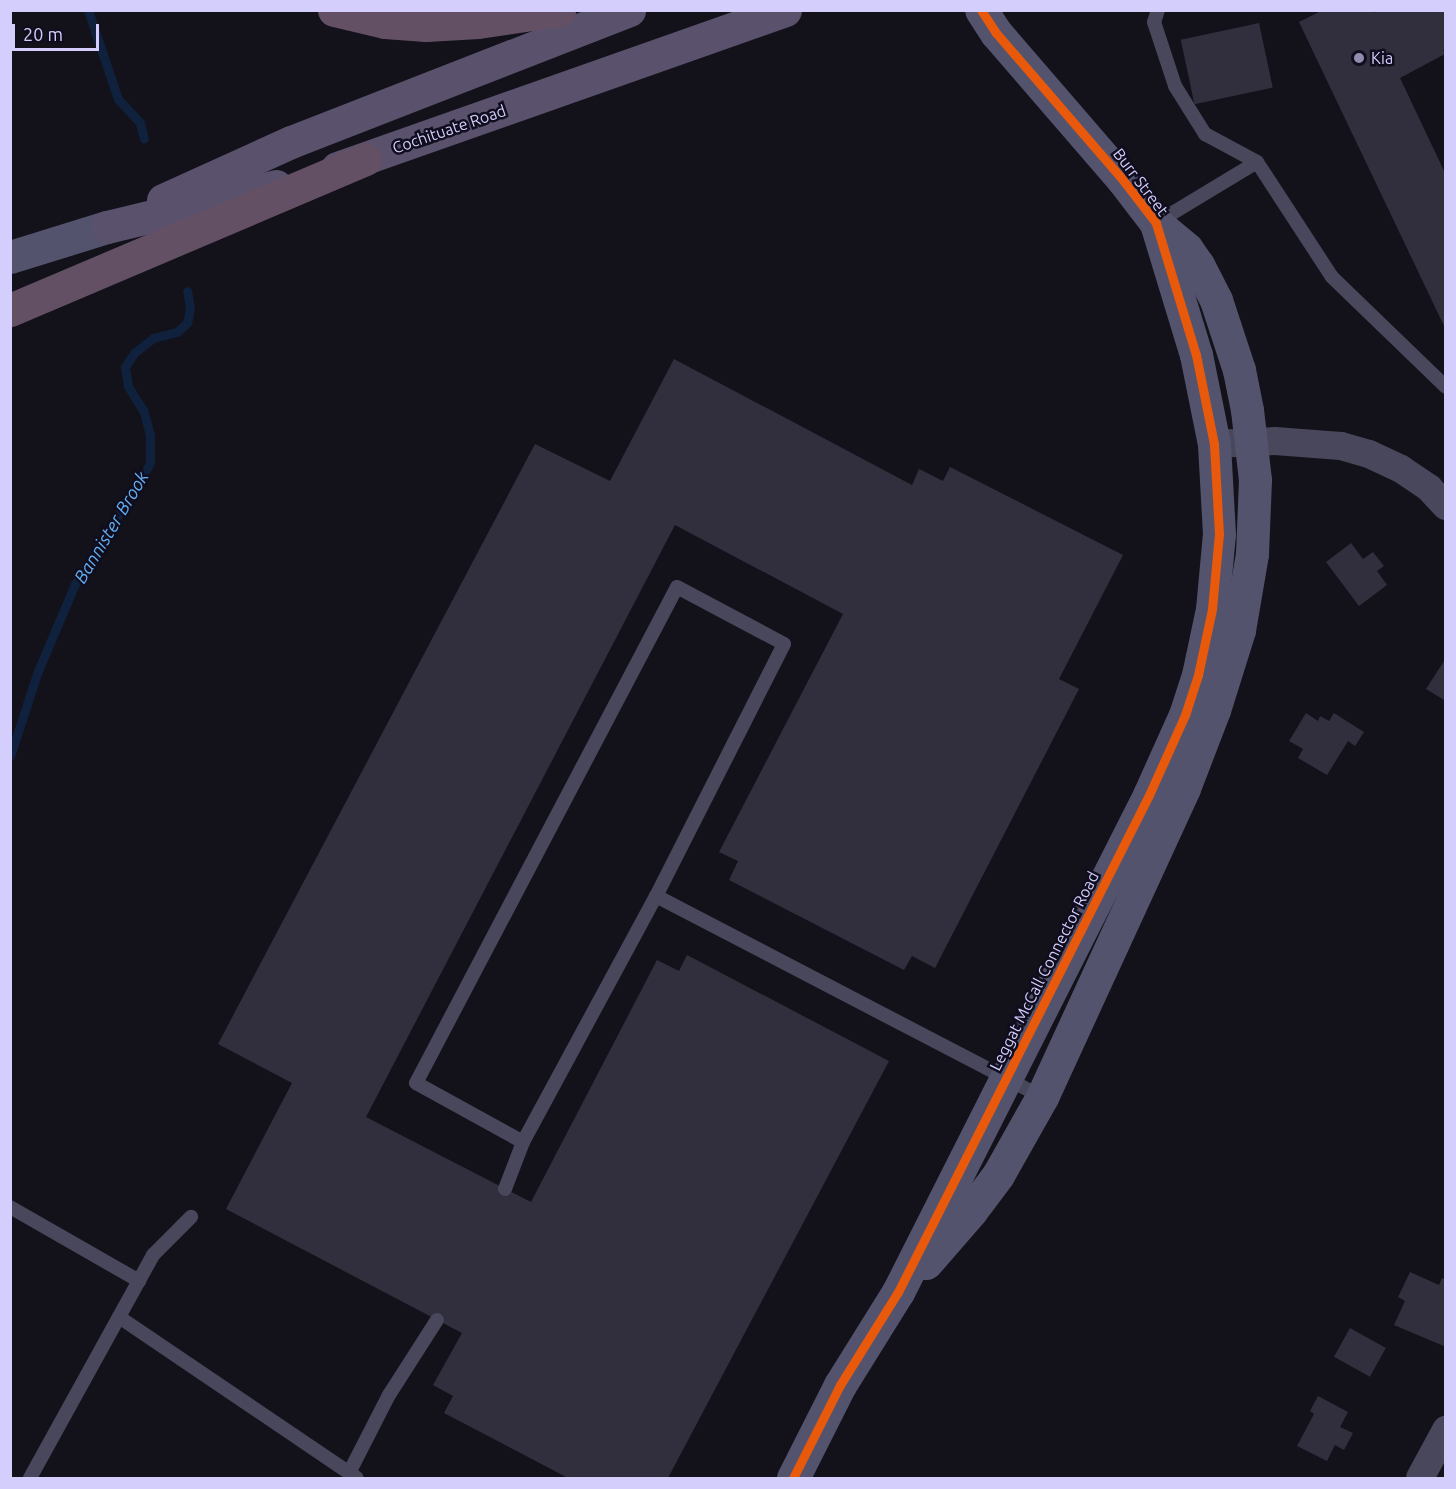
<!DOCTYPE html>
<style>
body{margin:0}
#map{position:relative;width:1456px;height:1489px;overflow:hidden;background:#13121a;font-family:Ubuntu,sans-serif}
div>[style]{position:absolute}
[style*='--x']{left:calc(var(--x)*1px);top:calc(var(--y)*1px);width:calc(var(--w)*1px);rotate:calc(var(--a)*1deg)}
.stream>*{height:9px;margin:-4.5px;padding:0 4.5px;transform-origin:4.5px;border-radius:4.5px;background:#0f213d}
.building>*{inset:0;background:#312f3d;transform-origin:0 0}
.lane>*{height:14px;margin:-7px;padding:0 7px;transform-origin:7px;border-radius:7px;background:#48475b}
.street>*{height:28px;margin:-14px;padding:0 14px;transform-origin:14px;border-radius:14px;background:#48475b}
.secondary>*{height:33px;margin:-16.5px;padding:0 16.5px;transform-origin:16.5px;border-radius:16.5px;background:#54536d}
.primary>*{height:33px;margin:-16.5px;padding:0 16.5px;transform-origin:16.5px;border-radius:16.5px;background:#5a516c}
.highway>*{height:33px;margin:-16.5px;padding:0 16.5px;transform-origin:16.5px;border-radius:16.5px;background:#645065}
.cycleway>*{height:9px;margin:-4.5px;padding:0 4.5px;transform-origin:4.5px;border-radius:4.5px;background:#e8590c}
.dots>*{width:16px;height:16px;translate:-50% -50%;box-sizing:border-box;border:3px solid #100e1e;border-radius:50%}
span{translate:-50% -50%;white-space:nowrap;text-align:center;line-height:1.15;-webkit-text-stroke:5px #100e1e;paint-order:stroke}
.poi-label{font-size:16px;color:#d3cefc}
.left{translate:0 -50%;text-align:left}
.street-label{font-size:16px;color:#d3cefc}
.water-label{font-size:18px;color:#63b1f4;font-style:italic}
.frame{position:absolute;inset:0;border:12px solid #d3cefc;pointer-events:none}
.scale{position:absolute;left:12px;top:24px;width:87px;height:27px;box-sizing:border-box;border:3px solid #d3cefc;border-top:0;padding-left:8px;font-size:18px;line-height:21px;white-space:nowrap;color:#d3cefc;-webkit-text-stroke:4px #100e1e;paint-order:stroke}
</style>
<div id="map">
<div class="stream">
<div style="--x:88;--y:10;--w:94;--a:71.4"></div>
<div style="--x:118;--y:99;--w:33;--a:47"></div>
<div style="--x:140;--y:123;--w:16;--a:76"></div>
<div style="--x:10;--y:756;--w:89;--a:-71.8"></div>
<div style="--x:38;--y:671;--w:95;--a:-67"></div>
<div style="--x:75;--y:584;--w:142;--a:-58.2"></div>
<div style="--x:150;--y:463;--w:28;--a:-90"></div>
<div style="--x:150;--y:435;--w:24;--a:-105"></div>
<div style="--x:144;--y:412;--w:31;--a:-122"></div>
<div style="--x:128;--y:386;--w:19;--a:-99"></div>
<div style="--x:125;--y:367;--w:17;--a:-57"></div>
<div style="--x:134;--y:353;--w:24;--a:-38"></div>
<div style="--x:153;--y:338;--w:25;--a:-14"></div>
<div style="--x:177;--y:332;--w:13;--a:-42"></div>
<div style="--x:187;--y:323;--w:14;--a:-78"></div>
<div style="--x:190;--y:309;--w:18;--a:-99"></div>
</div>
<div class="building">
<div style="clip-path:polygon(1323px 10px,1372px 10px,1374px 13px,1379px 10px,1446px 10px,1446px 49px,1443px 50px,1445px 54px,1400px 78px,1446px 175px,1446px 330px,1299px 22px)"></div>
<div style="left:1259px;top:23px;width:66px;height:80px;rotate:78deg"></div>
<div style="clip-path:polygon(674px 359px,912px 485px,919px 469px,943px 481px,950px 467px,1123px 555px,1059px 679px,1079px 689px,935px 968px,912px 956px,904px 970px,729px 880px,738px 861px,719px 852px,843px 614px,675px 525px,366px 1117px,531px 1202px,657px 960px,679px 971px,687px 955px,889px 1061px,668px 1478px,568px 1478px,444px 1413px,453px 1396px,433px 1385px,462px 1333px,226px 1209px,292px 1083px,218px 1044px,535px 444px,610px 481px)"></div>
<div style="clip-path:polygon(1351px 543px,1363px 559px,1373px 552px,1384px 566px,1377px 571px,1387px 585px,1359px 606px,1326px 562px)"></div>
<div style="clip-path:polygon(1446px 658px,1446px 701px,1426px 689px)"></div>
<div style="clip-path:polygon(1306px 713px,1318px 721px,1320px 716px,1329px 721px,1334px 713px,1364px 732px,1355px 746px,1348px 741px,1327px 775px,1298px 758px,1303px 749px,1289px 741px)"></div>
<div style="clip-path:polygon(1410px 1272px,1439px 1285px,1442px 1278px,1446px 1280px,1446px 1347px,1394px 1325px,1405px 1301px,1398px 1297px)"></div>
<div style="left:1350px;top:1328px;width:41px;height:33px;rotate:29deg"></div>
<div style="clip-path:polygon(1318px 1396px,1348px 1412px,1340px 1427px,1353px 1433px,1344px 1450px,1335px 1445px,1327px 1461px,1297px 1446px,1314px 1414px,1310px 1411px)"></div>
</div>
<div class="lane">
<div style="--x:1158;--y:10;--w:13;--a:108"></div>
<div style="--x:1154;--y:22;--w:67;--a:71.8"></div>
<div style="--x:1175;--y:86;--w:57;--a:58"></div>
<div style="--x:1205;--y:134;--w:59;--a:28.3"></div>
<div style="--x:1156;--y:223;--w:118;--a:-31.1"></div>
<div style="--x:1257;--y:162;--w:137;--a:56.9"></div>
<div style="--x:1332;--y:277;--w:158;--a:44"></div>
<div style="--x:677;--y:587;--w:121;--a:28"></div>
<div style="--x:784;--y:644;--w:283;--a:116.9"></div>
<div style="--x:656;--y:896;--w:280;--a:118.4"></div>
<div style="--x:523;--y:1142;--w:122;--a:-151.1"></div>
<div style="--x:416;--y:1083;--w:560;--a:-62.25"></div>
<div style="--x:656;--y:896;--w:435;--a:27.5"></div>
<div style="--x:505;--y:1189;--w:50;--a:-69"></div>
<div style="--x:10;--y:1207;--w:149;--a:29.8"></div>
<div style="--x:119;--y:1317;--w:287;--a:34.1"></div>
<div style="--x:349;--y:1473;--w:88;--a:-62.9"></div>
<div style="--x:389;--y:1395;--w:89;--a:-57.4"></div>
<div style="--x:30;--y:1478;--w:255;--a:-61.1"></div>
<div style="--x:153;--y:1255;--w:54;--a:-45"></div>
</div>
<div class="street">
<div style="--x:1214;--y:444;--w:61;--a:-2.8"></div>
<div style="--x:1275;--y:441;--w:66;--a:4.3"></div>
<div style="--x:1341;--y:446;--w:29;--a:16"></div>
<div style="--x:1369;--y:454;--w:35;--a:25"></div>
<div style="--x:1401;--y:469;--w:34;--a:34"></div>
<div style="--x:1429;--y:488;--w:25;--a:47"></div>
<div style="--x:1420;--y:1478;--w:55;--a:-61.6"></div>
</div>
<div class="secondary">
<div style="--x:10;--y:257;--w:102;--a:-17.2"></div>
<div style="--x:926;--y:1263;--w:69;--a:-49.1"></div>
<div style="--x:971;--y:1211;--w:45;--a:-53.1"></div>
<div style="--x:998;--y:1175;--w:90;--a:-60.6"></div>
<div style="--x:1042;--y:1097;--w:340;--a:-65.3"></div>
<div style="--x:1184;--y:788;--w:84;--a:-69"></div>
<div style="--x:1214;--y:710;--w:84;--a:-72.6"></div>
<div style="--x:1239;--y:630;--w:77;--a:-80.3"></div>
<div style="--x:1252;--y:554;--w:74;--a:-87.7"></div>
<div style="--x:1255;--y:480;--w:70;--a:-96.5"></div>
<div style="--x:1247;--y:410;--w:41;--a:-101.3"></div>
<div style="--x:1239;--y:370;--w:74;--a:-108.2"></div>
<div style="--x:1216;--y:300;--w:39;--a:-117"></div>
<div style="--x:1198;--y:265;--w:19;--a:-125"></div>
<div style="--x:1187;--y:249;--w:40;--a:-140"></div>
<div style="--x:793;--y:1478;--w:104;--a:-63.2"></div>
<div style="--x:840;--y:1385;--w:110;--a:-58.1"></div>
<div style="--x:898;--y:1292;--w:557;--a:-63.2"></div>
<div style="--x:1149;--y:795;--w:88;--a:-65.8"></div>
<div style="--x:1185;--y:715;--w:42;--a:-72"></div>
<div style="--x:1198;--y:675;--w:67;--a:-78"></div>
<div style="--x:1212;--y:609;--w:75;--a:-84.7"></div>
<div style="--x:1219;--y:534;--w:90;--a:-93.2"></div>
<div style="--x:1214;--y:444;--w:91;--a:-101.4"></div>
<div style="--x:1196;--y:355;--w:138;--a:-106.9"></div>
<div style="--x:1156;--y:223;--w:54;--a:-127.5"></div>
<div style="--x:1123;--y:180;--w:194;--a:-130.8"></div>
<div style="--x:996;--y:33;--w:27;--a:-123"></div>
</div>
<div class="primary">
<div style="--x:337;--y:168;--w:475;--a:-19.4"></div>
<div style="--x:163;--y:200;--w:141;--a:-24.4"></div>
<div style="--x:291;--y:142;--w:363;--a:-21.3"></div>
<div style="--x:107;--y:227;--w:174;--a:-13.6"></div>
</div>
<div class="highway">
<div style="--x:334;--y:10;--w:52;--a:13.2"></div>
<div style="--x:385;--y:22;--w:41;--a:4.2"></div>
<div style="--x:426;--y:25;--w:52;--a:-3.3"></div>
<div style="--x:478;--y:22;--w:82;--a:-8.4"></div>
<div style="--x:10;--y:310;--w:386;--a:-23"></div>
</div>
<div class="cycleway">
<div style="--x:793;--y:1478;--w:104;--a:-63.2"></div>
<div style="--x:840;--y:1385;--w:110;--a:-58.1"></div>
<div style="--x:898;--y:1292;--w:557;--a:-63.2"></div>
<div style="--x:1149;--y:795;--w:88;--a:-65.8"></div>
<div style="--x:1185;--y:715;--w:42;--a:-72"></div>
<div style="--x:1198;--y:675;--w:67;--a:-78"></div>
<div style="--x:1212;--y:609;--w:75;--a:-84.7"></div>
<div style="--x:1219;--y:534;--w:90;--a:-93.2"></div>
<div style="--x:1214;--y:444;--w:91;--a:-101.4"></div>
<div style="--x:1196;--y:355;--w:138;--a:-106.9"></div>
<div style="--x:1156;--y:223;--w:54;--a:-127.5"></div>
<div style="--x:1123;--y:180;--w:194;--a:-130.8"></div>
<div style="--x:996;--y:33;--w:27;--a:-123"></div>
</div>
<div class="dots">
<div style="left:1359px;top:58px;background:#908cad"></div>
</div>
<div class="poi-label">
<span class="left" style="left:1371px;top:58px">Kia</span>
</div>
<div class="street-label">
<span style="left:449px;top:129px;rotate:-19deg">Cochituate Road</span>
<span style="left:1141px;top:182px;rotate:53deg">Burr Street</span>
<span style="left:1044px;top:971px;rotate:-63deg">Leggat McCall Connector Road</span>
</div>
<div class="water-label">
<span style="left:111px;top:527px;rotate:-59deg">Bannister Brook</span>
</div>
<div class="frame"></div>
<div class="scale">20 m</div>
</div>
